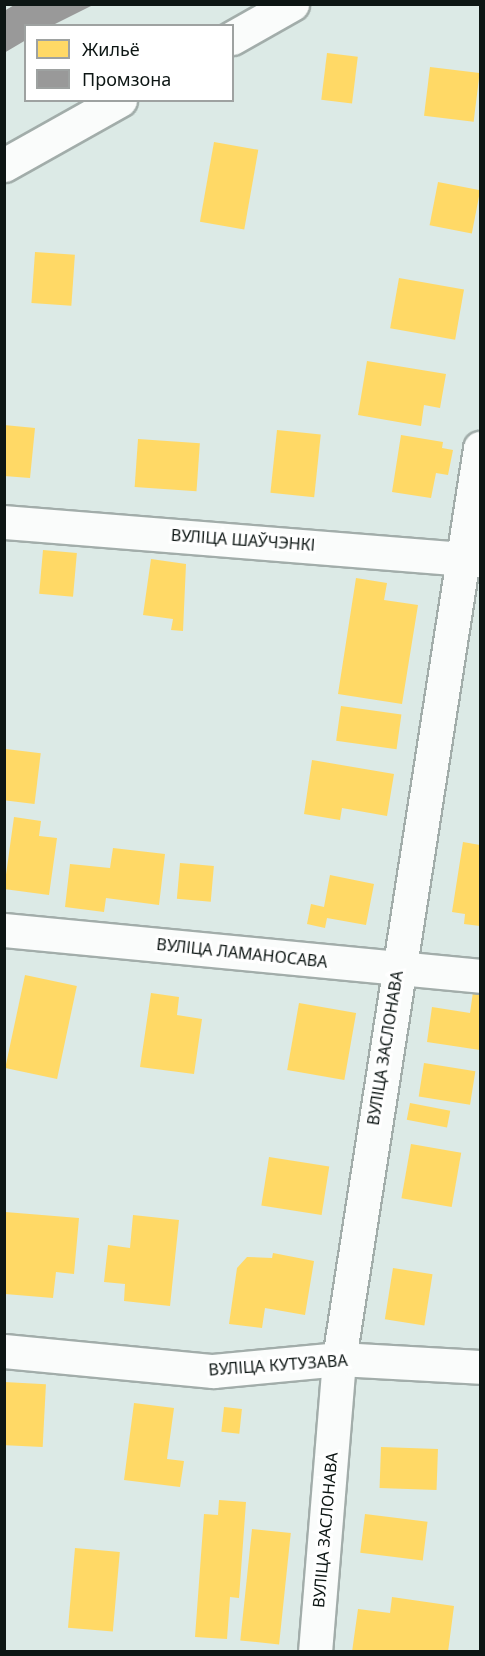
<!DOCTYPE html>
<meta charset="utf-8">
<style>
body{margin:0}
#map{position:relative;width:485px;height:1656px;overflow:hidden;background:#dceae6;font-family:"Noto Sans",sans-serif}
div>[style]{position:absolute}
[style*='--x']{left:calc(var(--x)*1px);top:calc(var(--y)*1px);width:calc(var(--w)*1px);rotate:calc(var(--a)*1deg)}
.homes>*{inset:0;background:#ffd966;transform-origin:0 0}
.industry>*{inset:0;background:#999}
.roads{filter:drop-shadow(2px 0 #a2adaa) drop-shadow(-2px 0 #a2adaa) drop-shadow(0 2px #a2adaa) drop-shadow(0 -2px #a2adaa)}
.minor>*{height:33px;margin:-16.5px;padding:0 16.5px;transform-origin:16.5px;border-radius:16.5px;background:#fafcfb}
span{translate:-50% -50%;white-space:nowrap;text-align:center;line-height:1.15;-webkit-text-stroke:6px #fff;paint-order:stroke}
.street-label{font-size:16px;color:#0d1614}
.frame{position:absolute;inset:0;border:6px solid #0d1614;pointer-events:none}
.legend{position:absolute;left:24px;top:24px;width:210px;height:78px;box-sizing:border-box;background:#fff;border:2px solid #9ea2a1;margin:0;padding:8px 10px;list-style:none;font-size:18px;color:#0d1614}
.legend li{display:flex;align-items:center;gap:12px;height:30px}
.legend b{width:30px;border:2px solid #9ea2a1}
</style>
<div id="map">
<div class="homes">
<div style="left:327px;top:53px;width:31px;height:47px;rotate:7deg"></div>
<div style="left:430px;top:67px;width:50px;height:49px;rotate:7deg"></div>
<div style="left:214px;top:142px;width:45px;height:81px;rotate:10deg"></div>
<div style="left:438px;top:182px;width:43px;height:44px;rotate:11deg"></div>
<div style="left:35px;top:252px;width:40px;height:51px;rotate:4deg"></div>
<div style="left:399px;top:278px;width:66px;height:51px;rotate:10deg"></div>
<div style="clip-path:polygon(367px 361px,446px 374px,440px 408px,424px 405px,421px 426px,358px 415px)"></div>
<div style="clip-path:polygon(4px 425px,35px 428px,30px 478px,4px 476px)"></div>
<div style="left:277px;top:430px;width:44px;height:63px;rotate:6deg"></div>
<div style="clip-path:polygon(401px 435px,443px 442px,442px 448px,453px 450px,448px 475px,436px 473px,431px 498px,392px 492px)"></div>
<div style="left:138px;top:439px;width:62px;height:48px;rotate:4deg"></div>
<div style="left:43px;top:550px;width:34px;height:44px;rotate:5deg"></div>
<div style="clip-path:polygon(151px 559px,186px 564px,183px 631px,171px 630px,173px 619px,143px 615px)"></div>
<div style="clip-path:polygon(356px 578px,387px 583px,384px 600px,418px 605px,402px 704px,338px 694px)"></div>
<div style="left:341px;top:706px;width:61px;height:35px;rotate:8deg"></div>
<div style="left:6px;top:749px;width:35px;height:51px;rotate:7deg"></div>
<div style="clip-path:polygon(312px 760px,394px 774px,387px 816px,342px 808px,340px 820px,304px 814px)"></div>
<div style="clip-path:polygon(14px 817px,41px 821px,39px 836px,57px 838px,49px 895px,4px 889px)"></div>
<div style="clip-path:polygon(463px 842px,480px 845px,480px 926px,464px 924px,465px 914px,452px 912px)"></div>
<div style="clip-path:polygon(113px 848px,165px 854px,159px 905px,106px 898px,104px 912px,65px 907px,70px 864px,110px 868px)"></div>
<div style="left:180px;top:863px;width:34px;height:36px;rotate:5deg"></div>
<div style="clip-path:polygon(330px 875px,374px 884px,366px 925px,327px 918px,325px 928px,307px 924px,311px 904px,324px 907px)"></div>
<div style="left:25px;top:975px;width:53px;height:95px;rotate:12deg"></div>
<div style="clip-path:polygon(473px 992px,480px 993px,480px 1050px,427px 1042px,432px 1007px,470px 1013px)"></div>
<div style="clip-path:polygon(151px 993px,179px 997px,177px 1015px,202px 1019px,194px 1074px,140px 1067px)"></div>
<div style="left:299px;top:1003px;width:58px;height:68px;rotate:10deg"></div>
<div style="left:424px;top:1063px;width:52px;height:34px;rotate:9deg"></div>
<div style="left:410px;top:1103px;width:41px;height:17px;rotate:11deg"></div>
<div style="left:411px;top:1144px;width:51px;height:55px;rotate:10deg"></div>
<div style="left:269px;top:1157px;width:61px;height:49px;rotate:9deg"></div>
<div style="clip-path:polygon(5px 1212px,79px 1218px,74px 1274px,56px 1272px,53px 1298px,5px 1294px)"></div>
<div style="clip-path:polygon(133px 1215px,179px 1220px,170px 1306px,124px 1301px,125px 1284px,104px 1282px,108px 1245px,130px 1248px)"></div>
<div style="clip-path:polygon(273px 1253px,314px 1261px,305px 1315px,265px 1308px,262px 1328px,229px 1324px,237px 1268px,247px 1257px,272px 1258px)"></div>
<div style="left:393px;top:1268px;width:40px;height:52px;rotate:9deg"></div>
<div style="left:4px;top:1382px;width:42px;height:63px;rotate:3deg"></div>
<div style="clip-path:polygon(134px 1403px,174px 1408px,167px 1459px,184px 1461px,180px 1487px,124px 1480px)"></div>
<div style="left:224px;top:1407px;width:18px;height:25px;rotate:6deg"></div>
<div style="left:381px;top:1447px;width:57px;height:41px;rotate:2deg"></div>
<div style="clip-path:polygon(219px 1500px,246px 1502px,239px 1598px,230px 1597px,227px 1639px,195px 1637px,204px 1514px,218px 1515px)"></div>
<div style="left:365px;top:1514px;width:63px;height:39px;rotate:7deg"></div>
<div style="left:252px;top:1529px;width:39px;height:112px;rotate:6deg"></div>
<div style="left:75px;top:1548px;width:45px;height:80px;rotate:5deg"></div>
<div style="clip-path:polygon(392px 1597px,454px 1606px,448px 1652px,352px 1652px,358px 1609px,390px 1613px)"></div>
</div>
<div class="industry">
<div style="clip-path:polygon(16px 4px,95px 4px,51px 26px,26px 26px,26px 40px,4px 53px,4px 11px)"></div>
</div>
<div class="roads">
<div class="minor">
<div style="--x:232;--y:38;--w:69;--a:-29.5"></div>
<div style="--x:4;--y:165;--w:133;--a:-29.3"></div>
<div style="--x:4;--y:522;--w:478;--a:4.6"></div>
<div style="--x:4;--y:930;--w:478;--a:5.5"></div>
<div style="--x:4;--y:1351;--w:210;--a:5.5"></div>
<div style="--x:213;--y:1371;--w:127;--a:-5.4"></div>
<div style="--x:339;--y:1359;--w:141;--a:3.2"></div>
<div style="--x:315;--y:1652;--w:294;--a:-85.3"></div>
<div style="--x:339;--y:1359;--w:922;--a:-81.2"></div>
</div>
</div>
<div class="street-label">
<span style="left:243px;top:540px;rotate:4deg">ВУЛІЦА ШАЎЧЭНКІ</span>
<span style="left:242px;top:953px;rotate:6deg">ВУЛІЦА ЛАМАНОСАВА</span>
<span style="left:385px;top:1048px;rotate:-81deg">ВУЛІЦА ЗАСЛОНАВА</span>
<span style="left:278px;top:1365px;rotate:-4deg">ВУЛІЦА КУТУЗАВА</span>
<span style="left:325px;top:1530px;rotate:-85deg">ВУЛІЦА ЗАСЛОНАВА</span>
</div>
<div class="frame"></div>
<ul class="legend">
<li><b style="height:16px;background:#ffd966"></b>Жильё</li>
<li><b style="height:16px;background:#999"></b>Промзона</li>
</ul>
</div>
